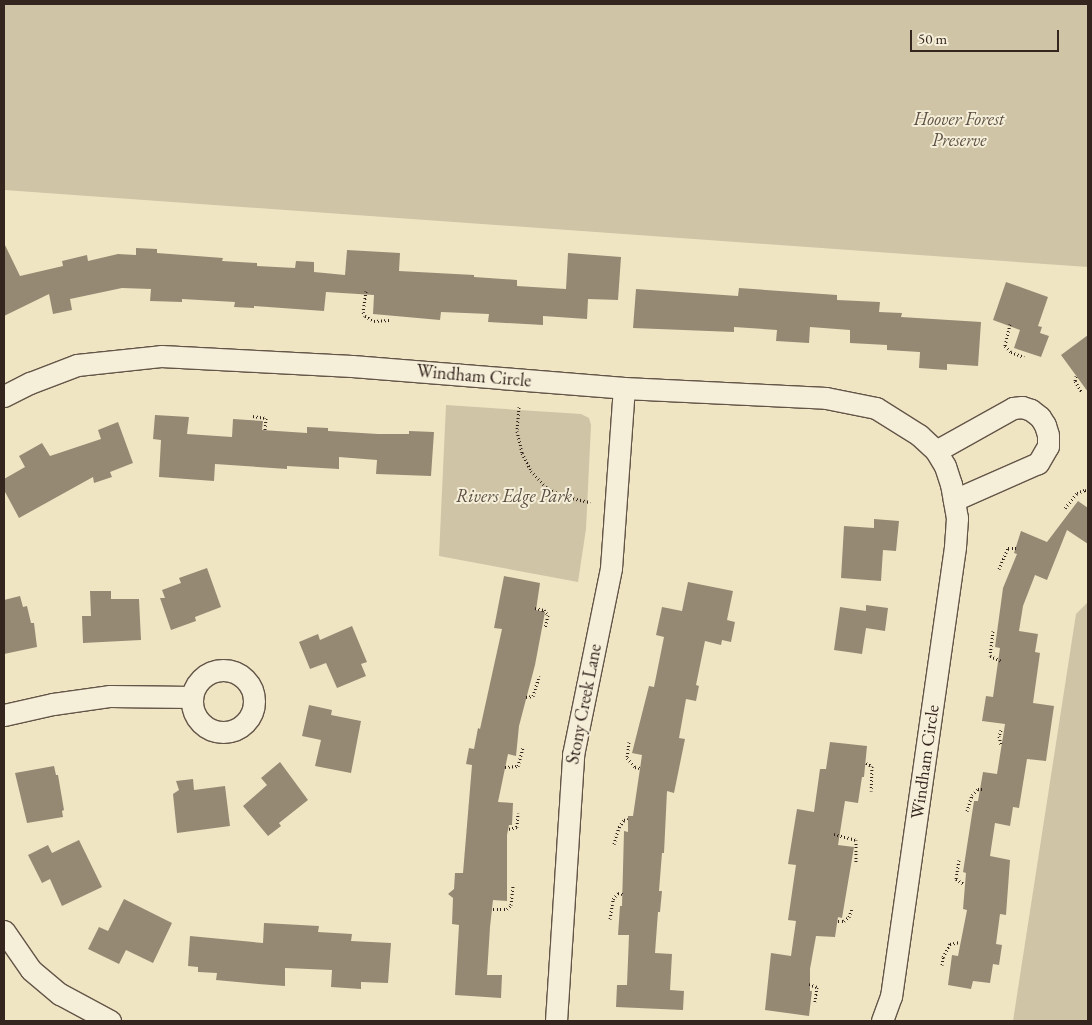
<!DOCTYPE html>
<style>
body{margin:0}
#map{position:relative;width:1092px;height:1025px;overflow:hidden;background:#f0e5c3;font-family:"EB Garamond",serif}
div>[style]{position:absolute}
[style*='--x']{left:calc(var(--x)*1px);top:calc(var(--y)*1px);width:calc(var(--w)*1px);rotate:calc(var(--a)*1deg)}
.green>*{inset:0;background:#d0c4a7}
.building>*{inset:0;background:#968974}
.path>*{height:3px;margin-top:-1.5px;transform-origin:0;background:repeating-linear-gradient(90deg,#34251f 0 1px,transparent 0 3.5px)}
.roads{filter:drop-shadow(1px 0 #635548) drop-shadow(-1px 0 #635548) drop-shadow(0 1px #635548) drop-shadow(0 -1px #635548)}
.street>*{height:21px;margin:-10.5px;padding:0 10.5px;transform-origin:10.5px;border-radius:10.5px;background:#f5eed8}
.street>.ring{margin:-10.5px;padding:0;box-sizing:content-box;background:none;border:21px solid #f5eed8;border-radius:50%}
span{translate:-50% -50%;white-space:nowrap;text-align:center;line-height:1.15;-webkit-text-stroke:4px #f5eed8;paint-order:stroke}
.park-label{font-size:18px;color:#5b4d41;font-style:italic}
.street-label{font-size:18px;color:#34251f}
.frame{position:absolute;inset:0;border:5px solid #34251f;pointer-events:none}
.scale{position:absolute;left:910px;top:30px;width:149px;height:22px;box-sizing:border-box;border:2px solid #34251f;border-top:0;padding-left:6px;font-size:15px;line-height:18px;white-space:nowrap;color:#34251f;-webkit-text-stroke:4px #f5eed8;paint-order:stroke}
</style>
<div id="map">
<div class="green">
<div style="clip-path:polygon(4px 4px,1088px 4px,1088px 267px,4px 190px)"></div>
<div style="clip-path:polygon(446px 405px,581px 414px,589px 418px,591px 425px,586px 529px,578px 582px,439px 556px)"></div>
<div style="clip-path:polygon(1088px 602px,1088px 1021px,1013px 1021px,1076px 614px)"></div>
</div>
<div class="building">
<div style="clip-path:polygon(4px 243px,20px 276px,63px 266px,62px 261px,87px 255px,88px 261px,118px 254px,136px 255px,136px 248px,157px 249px,157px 253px,223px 258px,222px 261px,257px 263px,257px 266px,295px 268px,296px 261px,314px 262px,314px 272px,345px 275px,347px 250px,400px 253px,399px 271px,474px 275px,474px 277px,517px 280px,517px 286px,566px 289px,568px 253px,621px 257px,618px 300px,588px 299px,587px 319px,543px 316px,543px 325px,488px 322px,489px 314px,441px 312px,440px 320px,373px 314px,374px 295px,326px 292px,324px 311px,254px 306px,254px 308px,234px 307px,235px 302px,182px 299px,182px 302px,150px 301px,151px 289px,122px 288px,70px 299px,72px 310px,53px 314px,49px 294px,4px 316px)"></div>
<div style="clip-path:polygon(1006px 282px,1048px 297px,1038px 326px,1042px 327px,1040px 333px,1049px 336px,1041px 357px,1014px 348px,1020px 330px,993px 320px)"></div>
<div style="clip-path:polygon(739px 288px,837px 295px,837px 300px,880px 302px,879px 312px,902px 313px,901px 317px,981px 322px,978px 366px,947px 364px,947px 370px,919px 368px,920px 352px,887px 350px,887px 345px,850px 343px,850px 330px,810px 327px,809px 343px,776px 341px,777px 330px,734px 327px,734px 332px,633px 328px,636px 289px,738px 296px)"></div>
<div style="clip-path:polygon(1088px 335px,1088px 392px,1061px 355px)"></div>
<div style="clip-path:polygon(155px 415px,189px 417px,187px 434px,232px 437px,233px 419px,263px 421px,262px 430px,307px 433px,307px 427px,328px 428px,328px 431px,378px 434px,409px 434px,409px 431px,434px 432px,431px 476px,376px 474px,377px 460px,339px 457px,339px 469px,287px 466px,287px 469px,215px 464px,214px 481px,159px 477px,161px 440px,153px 439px)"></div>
<div style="clip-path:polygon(118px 422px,133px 463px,110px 472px,112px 477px,94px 483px,93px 477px,19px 518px,4px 490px,4px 479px,25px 467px,19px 456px,42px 443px,50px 456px,101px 439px,98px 430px)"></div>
<div style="clip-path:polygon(1078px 501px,1088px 508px,1088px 544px,1067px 530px,1047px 580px,1035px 575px,1023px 606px,1019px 631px,1038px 634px,1035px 652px,1040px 653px,1033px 703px,1054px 706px,1046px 761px,1027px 759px,1019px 808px,1013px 807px,1010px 826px,995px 823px,990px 856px,1010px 860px,1006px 915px,1000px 914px,996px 944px,1002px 945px,999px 965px,993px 964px,990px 983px,973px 981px,971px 989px,948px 985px,952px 955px,958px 956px,967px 910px,963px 909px,966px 873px,963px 872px,974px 801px,978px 801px,983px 772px,997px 774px,1005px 724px,982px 721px,986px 696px,993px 697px,1000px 648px,995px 647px,1003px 588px,1017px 554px,1014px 553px,1021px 531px,1047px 542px)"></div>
<div style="clip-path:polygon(874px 519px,899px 521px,896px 551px,883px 550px,881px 581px,841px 578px,844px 526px,874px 528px)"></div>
<div style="clip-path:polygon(207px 568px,221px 607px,195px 617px,196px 621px,171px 630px,160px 598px,165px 598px,162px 590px,181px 583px,179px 578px)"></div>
<div style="clip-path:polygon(504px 576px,540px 583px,536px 610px,545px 612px,535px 665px,519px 726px,516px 756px,508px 754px,498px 802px,513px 803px,512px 825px,509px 825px,507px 835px,507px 901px,493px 900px,490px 927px,487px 975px,502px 975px,501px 998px,455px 995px,459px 925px,452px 924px,453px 898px,448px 894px,454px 889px,455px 873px,463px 873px,472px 765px,466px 764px,469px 748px,474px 749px,478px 728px,480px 729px,502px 629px,494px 628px)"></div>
<div style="clip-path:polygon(688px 582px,733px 591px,727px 620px,735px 622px,731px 642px,722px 640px,721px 645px,705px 641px,696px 685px,699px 686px,696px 701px,686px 699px,679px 738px,685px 739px,674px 793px,667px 791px,664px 853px,662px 853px,659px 891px,662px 891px,660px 912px,658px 912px,655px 953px,672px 954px,670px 990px,684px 991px,683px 1010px,616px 1007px,617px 985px,627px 985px,629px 935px,618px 935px,620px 906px,622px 906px,624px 831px,628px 832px,628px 816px,633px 816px,642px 755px,632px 753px,649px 686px,654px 687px,664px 637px,656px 635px,662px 607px,682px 611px)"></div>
<div style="clip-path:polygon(90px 591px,111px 591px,111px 599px,139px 599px,141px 640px,83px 643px,82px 616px,91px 616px)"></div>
<div style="clip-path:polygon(20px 596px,23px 607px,27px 606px,31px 623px,34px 623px,37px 647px,4px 654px,4px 600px)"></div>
<div style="clip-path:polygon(866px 605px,888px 608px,885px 631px,866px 628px,862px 654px,834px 650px,840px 607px,866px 611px)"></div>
<div style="clip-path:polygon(352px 626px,367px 662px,361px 664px,366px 676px,337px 688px,326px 663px,310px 669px,299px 642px,318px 634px,320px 640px)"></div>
<div style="clip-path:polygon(309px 705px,332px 710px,331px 715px,361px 721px,351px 773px,315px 766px,321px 740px,302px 736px)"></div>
<div style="clip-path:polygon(830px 742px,867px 746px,864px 777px,862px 777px,858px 803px,845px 801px,838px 845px,854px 847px,842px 918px,838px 917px,835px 937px,816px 936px,810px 969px,810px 991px,812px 991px,809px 1016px,765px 1010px,771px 953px,791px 956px,796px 921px,788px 920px,796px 865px,788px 864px,797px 809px,814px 812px,820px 769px,826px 769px)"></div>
<div style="clip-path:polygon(280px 762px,308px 800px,279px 823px,281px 826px,268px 836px,243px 806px,267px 785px,261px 778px)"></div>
<div style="clip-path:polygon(54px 766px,56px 775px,58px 775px,64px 810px,62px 811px,63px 817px,27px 823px,15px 773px)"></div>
<div style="clip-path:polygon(193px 779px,194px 790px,225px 786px,230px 826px,177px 833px,173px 794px,179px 790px,176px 781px)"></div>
<div style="clip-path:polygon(79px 840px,102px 887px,62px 906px,50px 879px,42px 883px,28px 855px,48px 845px,52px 853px)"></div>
<div style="clip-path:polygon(124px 899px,172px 923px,153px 963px,126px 950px,119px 964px,88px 949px,99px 927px,108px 931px)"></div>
<div style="clip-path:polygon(264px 923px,319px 926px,318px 932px,352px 934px,351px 941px,391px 943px,388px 983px,361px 982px,361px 989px,331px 987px,332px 970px,285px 968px,285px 986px,258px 984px,216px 980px,217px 973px,198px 972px,198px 967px,188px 966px,190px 936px,263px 943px)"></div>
</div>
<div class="path">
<div style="--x:366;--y:291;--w:21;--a:98"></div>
<div style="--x:363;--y:312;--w:4;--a:63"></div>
<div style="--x:365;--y:316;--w:10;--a:29"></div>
<div style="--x:374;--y:321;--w:15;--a:-4"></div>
<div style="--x:1010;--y:324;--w:23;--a:103"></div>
<div style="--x:1005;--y:346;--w:8;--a:45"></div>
<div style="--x:1011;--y:352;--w:14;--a:21"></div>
<div style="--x:1076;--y:376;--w:5;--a:101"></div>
<div style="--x:1075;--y:381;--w:13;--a:58"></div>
<div style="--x:519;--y:407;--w:24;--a:95"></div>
<div style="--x:517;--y:431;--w:23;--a:77"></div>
<div style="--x:522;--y:453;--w:20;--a:63"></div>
<div style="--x:531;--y:471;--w:22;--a:47"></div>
<div style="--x:546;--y:487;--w:19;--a:28"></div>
<div style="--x:563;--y:496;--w:28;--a:13"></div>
<div style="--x:253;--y:416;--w:13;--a:9"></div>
<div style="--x:266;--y:418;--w:12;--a:95"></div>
<div style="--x:1065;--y:508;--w:19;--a:-51"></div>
<div style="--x:1077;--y:493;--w:9;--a:-21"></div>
<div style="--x:1085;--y:490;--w:3;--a:18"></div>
<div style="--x:999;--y:569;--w:23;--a:-67"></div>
<div style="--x:1008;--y:548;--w:8;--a:0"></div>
<div style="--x:535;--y:608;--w:9;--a:13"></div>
<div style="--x:544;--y:610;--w:6;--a:51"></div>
<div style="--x:548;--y:615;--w:13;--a:103"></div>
<div style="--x:993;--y:631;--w:25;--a:97"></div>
<div style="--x:990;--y:656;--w:13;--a:23"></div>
<div style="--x:526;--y:697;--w:7;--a:-8"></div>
<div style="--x:533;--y:696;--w:21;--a:-73"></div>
<div style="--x:1001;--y:730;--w:6;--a:108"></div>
<div style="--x:999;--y:736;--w:9;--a:77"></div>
<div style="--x:629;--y:742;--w:16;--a:97"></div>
<div style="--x:627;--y:758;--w:12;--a:48"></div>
<div style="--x:635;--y:767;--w:5;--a:11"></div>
<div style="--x:866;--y:763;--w:7;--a:27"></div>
<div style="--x:872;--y:766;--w:25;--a:92"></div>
<div style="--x:505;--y:767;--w:13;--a:-4"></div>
<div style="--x:518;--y:766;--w:20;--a:-75"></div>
<div style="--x:967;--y:811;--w:17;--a:-73"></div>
<div style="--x:972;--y:795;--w:8;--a:-45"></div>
<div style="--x:978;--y:789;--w:5;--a:0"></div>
<div style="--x:509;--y:829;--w:8;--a:-14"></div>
<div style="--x:517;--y:827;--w:14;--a:-86"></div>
<div style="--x:834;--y:834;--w:23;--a:15"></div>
<div style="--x:856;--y:840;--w:23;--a:90"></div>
<div style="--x:614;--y:844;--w:18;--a:-74"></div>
<div style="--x:619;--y:827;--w:9;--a:-54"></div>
<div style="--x:624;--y:820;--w:4;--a:-14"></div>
<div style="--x:959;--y:860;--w:19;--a:99"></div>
<div style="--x:956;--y:879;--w:9;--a:32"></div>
<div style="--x:493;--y:909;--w:14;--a:0"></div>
<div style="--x:507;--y:909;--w:6;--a:-45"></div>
<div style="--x:511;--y:905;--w:19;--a:-84"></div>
<div style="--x:610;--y:919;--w:20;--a:-81"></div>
<div style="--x:613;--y:899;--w:8;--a:-50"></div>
<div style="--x:618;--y:893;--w:5;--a:11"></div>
<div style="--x:838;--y:921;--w:6;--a:0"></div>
<div style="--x:844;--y:921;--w:6;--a:-39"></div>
<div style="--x:849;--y:917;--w:9;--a:-72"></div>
<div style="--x:942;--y:965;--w:8;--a:-83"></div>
<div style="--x:943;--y:957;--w:15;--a:-62"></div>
<div style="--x:950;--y:944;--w:10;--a:-11"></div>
<div style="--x:809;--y:984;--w:9;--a:21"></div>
<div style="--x:817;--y:987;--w:15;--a:98"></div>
</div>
<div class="roads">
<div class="street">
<div style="--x:4;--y:396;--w:29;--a:-27"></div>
<div style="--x:30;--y:383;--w:50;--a:-21"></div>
<div style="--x:77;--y:365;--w:84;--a:-6.1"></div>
<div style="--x:161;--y:356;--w:191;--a:3"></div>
<div style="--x:352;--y:366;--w:273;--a:4.6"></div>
<div style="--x:624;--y:388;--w:202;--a:2.8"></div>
<div style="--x:826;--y:398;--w:51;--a:11.3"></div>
<div style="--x:876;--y:408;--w:51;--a:32.1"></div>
<div style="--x:919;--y:435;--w:23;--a:43"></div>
<div style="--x:936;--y:451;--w:17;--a:59"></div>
<div style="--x:945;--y:466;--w:19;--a:72"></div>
<div style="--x:951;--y:484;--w:35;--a:80"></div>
<div style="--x:957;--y:518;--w:29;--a:94"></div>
<div style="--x:955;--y:547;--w:454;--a:98.1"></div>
<div style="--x:891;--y:996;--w:27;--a:110"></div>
<div style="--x:936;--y:451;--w:88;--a:-29.2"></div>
<div style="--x:1013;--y:408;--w:9;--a:-6"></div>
<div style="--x:1022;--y:407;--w:9;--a:18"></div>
<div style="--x:1031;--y:410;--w:11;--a:38"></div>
<div style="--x:1040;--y:417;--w:9;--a:58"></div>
<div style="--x:1045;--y:425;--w:10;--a:73"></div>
<div style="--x:1048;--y:435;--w:11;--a:90"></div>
<div style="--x:1048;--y:446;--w:20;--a:120"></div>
<div style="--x:1038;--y:463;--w:92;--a:156.2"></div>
<div class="ring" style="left:192px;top:670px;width:41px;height:41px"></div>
<div style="--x:4;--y:715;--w:50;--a:-12.7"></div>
<div style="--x:53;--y:704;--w:58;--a:-8"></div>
<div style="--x:110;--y:696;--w:82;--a:0.7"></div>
<div style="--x:4;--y:931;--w:47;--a:55.3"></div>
<div style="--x:31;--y:970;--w:38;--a:40"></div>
<div style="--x:60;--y:994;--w:57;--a:28.4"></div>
<div style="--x:556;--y:1021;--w:267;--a:-86.3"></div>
<div style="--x:573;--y:755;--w:191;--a:-78.5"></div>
<div style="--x:611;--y:568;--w:180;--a:-85.9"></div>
</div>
</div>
<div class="park-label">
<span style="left:959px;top:130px">Hoover Forest<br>Preserve</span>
<span style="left:514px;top:496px">Rivers Edge Park</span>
</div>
<div class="street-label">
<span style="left:474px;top:376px;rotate:5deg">Windham Circle</span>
<span style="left:584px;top:704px;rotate:-79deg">Stony Creek Lane</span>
<span style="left:925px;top:762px;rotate:-82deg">Windham Circle</span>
</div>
<div class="frame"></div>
<div class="scale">50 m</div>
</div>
